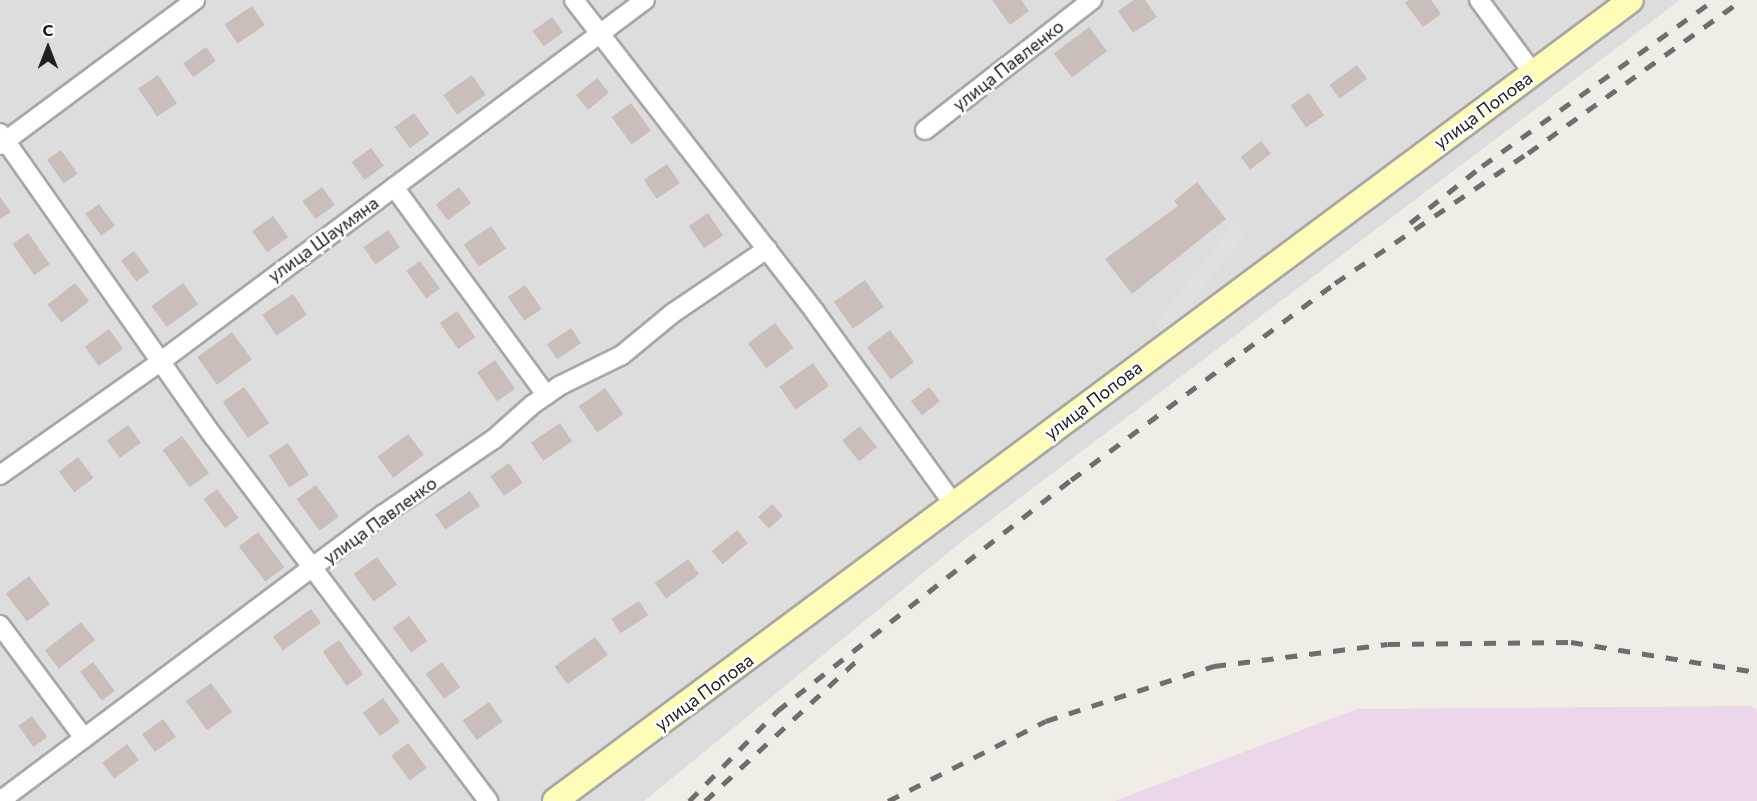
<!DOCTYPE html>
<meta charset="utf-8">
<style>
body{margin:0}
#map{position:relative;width:1757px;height:801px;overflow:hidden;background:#f1ece6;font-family:Commissioner,sans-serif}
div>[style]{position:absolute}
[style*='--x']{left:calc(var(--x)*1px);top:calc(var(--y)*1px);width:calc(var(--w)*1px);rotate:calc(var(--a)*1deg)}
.residential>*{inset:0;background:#dedddd}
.industrial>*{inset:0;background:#ebd7e9}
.parking>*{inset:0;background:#e0e0e0;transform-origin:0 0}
.building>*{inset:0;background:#c9beb9;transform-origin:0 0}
.roads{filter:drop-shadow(2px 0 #a7a7a7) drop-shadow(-2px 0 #a7a7a7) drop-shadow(0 2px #a7a7a7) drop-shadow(0 -2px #a7a7a7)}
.minor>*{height:18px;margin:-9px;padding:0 9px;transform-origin:9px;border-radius:9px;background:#fff}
.secondary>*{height:24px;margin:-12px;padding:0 12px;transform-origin:12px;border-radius:12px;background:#fefcb7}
.rail>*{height:4.5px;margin-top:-2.25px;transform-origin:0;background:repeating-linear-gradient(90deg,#6e6e6e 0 12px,transparent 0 24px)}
span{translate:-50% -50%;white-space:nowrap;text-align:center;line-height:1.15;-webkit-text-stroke:5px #fff;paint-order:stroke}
.street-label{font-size:18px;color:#202020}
.north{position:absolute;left:18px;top:18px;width:60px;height:60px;-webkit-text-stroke:4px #fff;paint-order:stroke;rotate:0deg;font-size:16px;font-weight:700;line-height:24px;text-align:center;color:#202020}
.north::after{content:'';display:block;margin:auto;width:21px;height:27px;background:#202020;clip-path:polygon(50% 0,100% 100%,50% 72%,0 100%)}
</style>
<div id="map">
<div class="residential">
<div style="clip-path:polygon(0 0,1680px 0,960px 543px,644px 801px,0 801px)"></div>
</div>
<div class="industrial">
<div style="clip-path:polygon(1751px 706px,1757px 711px,1757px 801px,1115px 801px,1357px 709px)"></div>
</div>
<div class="parking">
<div style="left:1234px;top:223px;width:16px;height:127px;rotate:38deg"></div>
</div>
<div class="building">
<div style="clip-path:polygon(992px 0,1021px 0,1029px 11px,1010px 25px)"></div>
<div style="clip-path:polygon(1134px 0,1145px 0,1157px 17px,1133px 33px,1118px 11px)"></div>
<div style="clip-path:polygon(1409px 0,1431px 0,1441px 14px,1423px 27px,1405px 3px)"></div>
<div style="left:252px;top:6px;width:23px;height:33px;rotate:56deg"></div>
<div style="left:552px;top:17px;width:19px;height:24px;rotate:54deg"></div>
<div style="left:1089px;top:27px;width:30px;height:44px;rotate:53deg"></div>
<div style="left:206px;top:47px;width:17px;height:28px;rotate:54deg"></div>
<div style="left:1357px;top:65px;width:17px;height:34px;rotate:54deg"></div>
<div style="left:158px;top:75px;width:34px;height:24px;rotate:56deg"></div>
<div style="left:472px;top:75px;width:24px;height:35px;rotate:55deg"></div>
<div style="left:597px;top:78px;width:19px;height:27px;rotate:51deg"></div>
<div style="left:1309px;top:93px;width:27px;height:22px;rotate:56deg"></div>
<div style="left:631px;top:103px;width:34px;height:24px;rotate:54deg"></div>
<div style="left:414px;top:113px;width:26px;height:24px;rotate:54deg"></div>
<div style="left:1261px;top:141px;width:16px;height:26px;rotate:52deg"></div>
<div style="left:371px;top:148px;width:22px;height:24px;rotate:54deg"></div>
<div style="left:61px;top:150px;width:29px;height:17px;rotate:55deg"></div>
<div style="left:667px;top:164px;width:23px;height:28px;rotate:56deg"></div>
<div style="clip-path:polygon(1197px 182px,1226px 219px,1132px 294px,1105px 259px,1178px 206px,1174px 201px)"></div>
<div style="left:322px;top:187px;width:22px;height:24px;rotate:54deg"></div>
<div style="left:459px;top:187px;width:20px;height:29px;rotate:53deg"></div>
<div style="clip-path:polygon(0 197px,11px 212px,0 219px)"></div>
<div style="left:99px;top:204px;width:27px;height:17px;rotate:54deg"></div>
<div style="left:708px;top:213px;width:27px;height:23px;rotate:56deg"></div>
<div style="left:273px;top:216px;width:26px;height:26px;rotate:54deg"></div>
<div style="left:491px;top:226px;width:27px;height:33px;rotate:56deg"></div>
<div style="left:388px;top:230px;width:21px;height:30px;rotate:55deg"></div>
<div style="left:28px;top:233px;width:38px;height:19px;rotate:55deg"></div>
<div style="left:134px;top:251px;width:26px;height:16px;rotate:54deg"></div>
<div style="left:420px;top:261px;width:34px;height:17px;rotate:54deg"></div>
<div style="left:865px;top:280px;width:33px;height:38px;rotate:55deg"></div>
<div style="left:75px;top:283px;width:23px;height:35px;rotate:52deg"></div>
<div style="left:183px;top:283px;width:26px;height:39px;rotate:54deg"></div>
<div style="left:525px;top:285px;width:29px;height:21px;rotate:55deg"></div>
<div style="left:293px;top:294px;width:25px;height:37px;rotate:56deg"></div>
<div style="left:457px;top:311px;width:32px;height:21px;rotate:55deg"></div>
<div style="left:775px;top:323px;width:31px;height:34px;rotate:53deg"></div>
<div style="left:571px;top:328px;width:18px;height:29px;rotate:56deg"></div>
<div style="left:109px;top:329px;width:24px;height:30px;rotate:54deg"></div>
<div style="left:890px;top:330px;width:40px;height:29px;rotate:53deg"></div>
<div style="left:232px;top:332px;width:34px;height:43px;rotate:54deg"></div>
<div style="left:495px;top:360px;width:35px;height:22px;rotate:55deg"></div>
<div style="left:813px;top:363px;width:28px;height:41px;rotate:55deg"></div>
<div style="left:244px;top:387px;width:44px;height:26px;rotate:55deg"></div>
<div style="left:929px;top:387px;width:18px;height:23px;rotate:52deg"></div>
<div style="left:605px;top:388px;width:32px;height:32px;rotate:55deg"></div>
<div style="left:560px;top:423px;width:22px;height:35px;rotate:56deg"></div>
<div style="left:128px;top:425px;width:22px;height:26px;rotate:54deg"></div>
<div style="left:860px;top:426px;width:27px;height:23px;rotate:51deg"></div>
<div style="left:408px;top:434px;width:26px;height:38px;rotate:53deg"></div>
<div style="left:182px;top:436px;width:46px;height:24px;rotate:54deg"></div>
<div style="left:288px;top:443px;width:38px;height:23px;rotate:57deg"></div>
<div style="left:78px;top:457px;width:26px;height:24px;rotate:53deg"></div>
<div style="left:509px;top:463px;width:24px;height:23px;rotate:55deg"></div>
<div style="left:316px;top:485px;width:39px;height:24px;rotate:54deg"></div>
<div style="left:217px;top:489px;width:36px;height:17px;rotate:53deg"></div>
<div style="left:470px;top:491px;width:18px;height:42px;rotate:56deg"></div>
<div style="left:772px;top:504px;width:16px;height:19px;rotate:47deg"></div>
<div style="left:737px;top:530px;width:17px;height:33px;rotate:50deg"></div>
<div style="left:258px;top:532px;width:44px;height:24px;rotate:53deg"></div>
<div style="left:377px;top:557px;width:34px;height:29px;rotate:54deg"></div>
<div style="left:688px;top:559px;width:19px;height:41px;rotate:54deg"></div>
<div style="left:29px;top:576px;width:35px;height:29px;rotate:53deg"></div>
<div style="left:639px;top:601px;width:17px;height:33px;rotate:57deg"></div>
<div style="left:311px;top:609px;width:17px;height:47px;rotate:54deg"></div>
<div style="left:409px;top:616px;width:31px;height:20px;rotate:54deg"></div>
<div style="left:81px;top:622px;width:23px;height:46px;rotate:52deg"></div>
<div style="left:595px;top:637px;width:22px;height:50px;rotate:54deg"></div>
<div style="left:339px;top:640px;width:42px;height:20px;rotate:55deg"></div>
<div style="left:93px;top:662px;width:36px;height:16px;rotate:53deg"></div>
<div style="left:442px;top:662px;width:31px;height:20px;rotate:54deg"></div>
<div style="left:211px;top:683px;width:36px;height:31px;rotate:54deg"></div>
<div style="left:383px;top:698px;width:29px;height:25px;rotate:54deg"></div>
<div style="left:489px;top:702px;width:24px;height:32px;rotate:55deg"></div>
<div style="left:32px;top:716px;width:26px;height:17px;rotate:54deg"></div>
<div style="left:163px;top:719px;width:22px;height:26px;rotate:54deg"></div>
<div style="left:408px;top:743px;width:31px;height:21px;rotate:53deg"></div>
<div style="left:127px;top:744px;width:20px;height:31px;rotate:53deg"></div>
</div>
<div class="roads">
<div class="minor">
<div style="--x:574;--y:0;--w:394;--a:52.3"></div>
<div style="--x:815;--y:312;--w:238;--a:54.2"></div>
<div style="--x:1479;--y:0;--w:91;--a:53.5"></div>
<div style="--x:925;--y:130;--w:212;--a:-37.9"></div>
<div style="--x:0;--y:133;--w:372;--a:54.9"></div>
<div style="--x:214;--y:437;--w:456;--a:53"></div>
<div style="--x:0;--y:145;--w:243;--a:-36.6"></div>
<div style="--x:394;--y:187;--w:258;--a:53.8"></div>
<div style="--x:0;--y:475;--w:196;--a:-35.2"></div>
<div style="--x:160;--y:362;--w:605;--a:-36.74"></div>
<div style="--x:0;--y:625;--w:141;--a:53.4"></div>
<div style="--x:0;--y:801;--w:479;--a:-36.8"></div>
<div style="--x:384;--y:514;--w:133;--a:-34.3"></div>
<div style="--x:494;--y:439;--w:51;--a:-41.8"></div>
<div style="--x:532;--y:405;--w:33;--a:-35"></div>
<div style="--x:559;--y:386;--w:70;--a:-26.2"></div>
<div style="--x:622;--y:355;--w:66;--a:-39.5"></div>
<div style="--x:673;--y:313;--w:114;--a:-34.2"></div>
</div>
<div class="secondary">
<div style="--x:555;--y:801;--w:1341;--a:-36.66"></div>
</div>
</div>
<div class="rail">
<div style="--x:1410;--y:223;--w:92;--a:-38.4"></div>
<div style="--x:1482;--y:166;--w:285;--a:-35.6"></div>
<div style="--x:689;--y:801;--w:126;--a:-45.6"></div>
<div style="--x:777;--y:711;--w:374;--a:-38.2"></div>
<div style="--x:1071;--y:480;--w:329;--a:-36.7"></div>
<div style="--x:1335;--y:283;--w:233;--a:-34"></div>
<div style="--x:1528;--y:153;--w:263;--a:-35.6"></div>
<div style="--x:705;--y:801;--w:207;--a:-42.8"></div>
<div style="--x:888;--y:801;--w:177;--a:-26.9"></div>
<div style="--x:1046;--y:721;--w:177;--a:-18.1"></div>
<div style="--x:1214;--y:666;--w:175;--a:-7.2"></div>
<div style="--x:1388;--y:644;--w:183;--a:-0.6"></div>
<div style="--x:1571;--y:642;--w:188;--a:9.2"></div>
</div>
<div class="street-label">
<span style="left:1008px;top:65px;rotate:-38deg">улица Павленко</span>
<span style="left:1483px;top:110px;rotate:-36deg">улица Попова</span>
<span style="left:323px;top:239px;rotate:-36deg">улица Шаумяна</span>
<span style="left:1093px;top:400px;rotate:-37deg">улица Попова</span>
<span style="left:380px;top:520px;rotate:-36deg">улица Павленко</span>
<span style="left:704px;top:692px;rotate:-36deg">улица Попова</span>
</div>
<div class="north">С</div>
</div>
